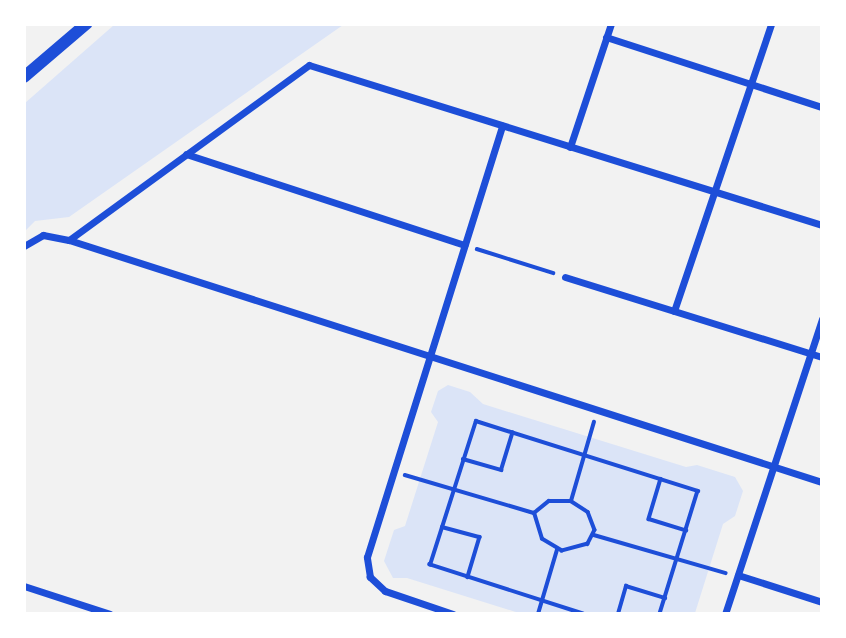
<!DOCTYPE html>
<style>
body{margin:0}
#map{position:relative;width:846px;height:638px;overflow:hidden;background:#f2f2f2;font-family:Rubik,sans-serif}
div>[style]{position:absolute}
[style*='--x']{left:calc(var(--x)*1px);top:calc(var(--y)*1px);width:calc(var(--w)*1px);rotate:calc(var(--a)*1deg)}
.green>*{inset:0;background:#dbe4f7}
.path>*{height:3.5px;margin:-1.75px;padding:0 1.75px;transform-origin:1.75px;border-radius:1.75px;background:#1d4ed8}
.minor>*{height:7px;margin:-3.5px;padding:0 3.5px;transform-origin:3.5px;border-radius:3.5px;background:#1d4ed8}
.trunk>*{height:12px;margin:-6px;padding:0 6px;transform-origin:6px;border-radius:6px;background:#1d4ed8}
span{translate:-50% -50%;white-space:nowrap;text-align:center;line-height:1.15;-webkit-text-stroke:5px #fff;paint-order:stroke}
.frame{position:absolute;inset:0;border:26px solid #fff;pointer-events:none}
</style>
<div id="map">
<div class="green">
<div style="clip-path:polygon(114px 25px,114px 24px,343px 25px,69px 217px,35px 221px,25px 231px,25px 103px)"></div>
<div style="clip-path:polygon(448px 385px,470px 392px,483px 404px,686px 467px,697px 465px,735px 477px,743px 491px,735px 516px,723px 524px,695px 613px,519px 613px,407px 578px,393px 578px,384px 561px,394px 530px,405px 526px,438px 422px,431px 412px,438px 391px)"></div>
</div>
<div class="path">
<div style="--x:477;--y:249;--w:80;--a:17.5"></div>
<div style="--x:463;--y:459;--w:40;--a:16"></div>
<div style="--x:501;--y:470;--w:39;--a:-73"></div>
<div style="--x:405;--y:475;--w:134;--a:16.4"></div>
<div style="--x:661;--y:479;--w:42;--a:106.7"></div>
<div style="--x:649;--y:519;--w:39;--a:17"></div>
<div style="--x:549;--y:501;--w:22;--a:0"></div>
<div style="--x:571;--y:501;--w:20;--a:33"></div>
<div style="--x:588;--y:512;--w:19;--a:69"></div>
<div style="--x:595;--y:530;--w:16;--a:117"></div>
<div style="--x:588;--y:544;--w:27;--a:165"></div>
<div style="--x:562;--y:551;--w:23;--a:-149"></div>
<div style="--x:542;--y:539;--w:27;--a:-107"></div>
<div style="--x:534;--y:513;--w:19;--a:-39"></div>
<div style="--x:571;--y:501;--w:82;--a:-73.8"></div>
<div style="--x:442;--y:527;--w:39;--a:15"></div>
<div style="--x:480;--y:537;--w:42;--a:106.7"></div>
<div style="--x:594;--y:535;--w:137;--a:16.1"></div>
<div style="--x:538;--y:614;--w:67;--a:-73.5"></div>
<div style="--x:583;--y:614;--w:161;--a:-162.2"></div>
<div style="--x:430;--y:565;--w:151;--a:-72.3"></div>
<div style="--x:476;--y:421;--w:233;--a:17.5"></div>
<div style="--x:698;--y:491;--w:129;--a:107.2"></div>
<div style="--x:618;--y:614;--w:29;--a:-74"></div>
<div style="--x:626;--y:586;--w:41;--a:17.1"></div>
</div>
<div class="minor">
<div style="--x:606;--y:37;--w:227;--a:18"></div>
<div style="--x:570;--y:147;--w:130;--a:-71.6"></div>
<div style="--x:186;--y:154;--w:293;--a:18.1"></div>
<div style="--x:69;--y:240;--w:297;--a:-36.1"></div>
<div style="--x:309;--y:65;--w:537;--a:17.32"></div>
<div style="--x:24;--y:246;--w:22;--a:-30"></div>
<div style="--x:43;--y:235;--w:26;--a:11"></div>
<div style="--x:69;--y:240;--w:791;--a:17.82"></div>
<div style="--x:565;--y:277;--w:269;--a:17.3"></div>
<div style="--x:674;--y:311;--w:303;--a:-71.3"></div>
<div style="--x:738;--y:575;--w:88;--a:17.8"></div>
<div style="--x:24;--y:586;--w:90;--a:18"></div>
<div style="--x:453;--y:614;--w:72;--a:-161.3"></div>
<div style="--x:385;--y:591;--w:21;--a:-137"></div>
<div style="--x:370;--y:577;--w:20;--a:-99"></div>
<div style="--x:367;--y:557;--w:452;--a:-72.6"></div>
<div style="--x:725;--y:614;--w:311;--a:-71.8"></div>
</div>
<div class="trunk">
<div style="--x:24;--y:77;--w:82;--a:-40.5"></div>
</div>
<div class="frame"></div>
</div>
